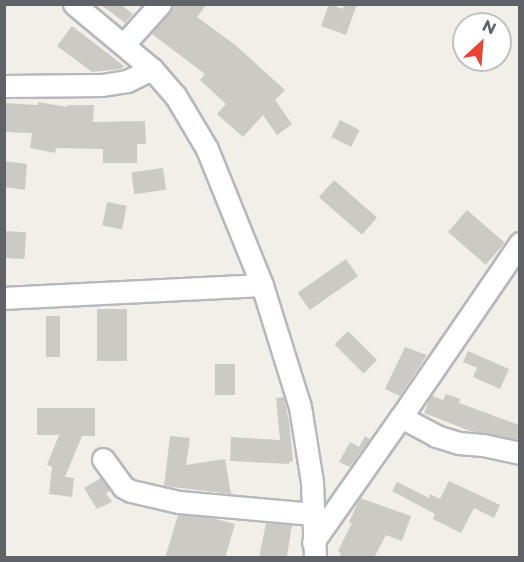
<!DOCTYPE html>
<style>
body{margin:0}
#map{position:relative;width:524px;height:562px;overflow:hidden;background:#f1efe8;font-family:Montserrat,sans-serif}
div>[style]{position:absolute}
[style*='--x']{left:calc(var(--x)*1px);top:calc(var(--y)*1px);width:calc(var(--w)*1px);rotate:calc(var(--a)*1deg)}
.building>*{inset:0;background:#cccac5;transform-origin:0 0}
.roads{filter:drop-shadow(2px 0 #b5b8bc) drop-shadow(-2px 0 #b5b8bc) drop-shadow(0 2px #b5b8bc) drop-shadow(0 -2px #b5b8bc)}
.minor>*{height:21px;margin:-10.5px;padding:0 10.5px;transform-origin:10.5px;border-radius:10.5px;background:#fff}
span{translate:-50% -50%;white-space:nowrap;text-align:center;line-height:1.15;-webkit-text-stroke:4.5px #fff;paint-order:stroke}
.frame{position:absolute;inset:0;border:6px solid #5f6368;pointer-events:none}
.north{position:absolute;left:452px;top:12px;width:60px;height:60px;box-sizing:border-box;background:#fff;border:2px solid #bfc1c3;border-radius:50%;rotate:26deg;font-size:16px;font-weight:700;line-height:24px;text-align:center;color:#5f6368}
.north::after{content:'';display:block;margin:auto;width:21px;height:27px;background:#ea4335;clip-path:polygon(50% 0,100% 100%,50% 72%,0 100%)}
</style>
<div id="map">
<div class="building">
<div style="clip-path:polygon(100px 4px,120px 4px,133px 14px,125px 23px)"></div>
<div style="clip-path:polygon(175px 4px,207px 4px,197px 17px,234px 44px,285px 90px,275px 100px,292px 124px,277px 135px,263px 115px,243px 137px,217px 114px,226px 104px,200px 80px,205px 74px,152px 34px)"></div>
<div style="clip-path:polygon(329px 4px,343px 9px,344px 4px,357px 4px,346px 35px,321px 26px)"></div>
<div style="clip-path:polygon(72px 26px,124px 66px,121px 69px,92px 72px,57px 46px)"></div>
<div style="clip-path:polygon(38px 102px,67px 107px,67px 105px,94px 105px,93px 122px,145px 121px,146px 144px,137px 144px,137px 163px,103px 163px,103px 149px,56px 148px,55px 153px,30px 148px,32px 133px,4px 132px,4px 103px,38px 105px)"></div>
<div style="left:340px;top:120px;width:22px;height:19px;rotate:27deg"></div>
<div style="clip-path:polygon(4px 161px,27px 164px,25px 190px,4px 187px)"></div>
<div style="left:163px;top:168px;width:22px;height:32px;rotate:82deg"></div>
<div style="left:334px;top:180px;width:57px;height:23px;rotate:41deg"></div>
<div style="left:107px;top:202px;width:20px;height:24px;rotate:11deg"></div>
<div style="left:467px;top:210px;width:50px;height:29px;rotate:41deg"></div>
<div style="left:4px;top:231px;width:22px;height:27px;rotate:3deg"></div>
<div style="left:346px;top:259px;width:21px;height:59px;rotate:55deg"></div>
<div style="left:97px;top:309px;width:30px;height:52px"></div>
<div style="left:46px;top:316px;width:14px;height:41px"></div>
<div style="left:348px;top:331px;width:41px;height:19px;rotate:45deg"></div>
<div style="clip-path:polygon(405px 347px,427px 355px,400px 396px,385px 389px)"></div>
<div style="clip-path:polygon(468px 351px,509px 369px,500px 389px,473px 377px,477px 368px,463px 362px)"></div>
<div style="left:215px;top:364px;width:20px;height:31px"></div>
<div style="clip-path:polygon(446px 394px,460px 399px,459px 403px,519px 425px,519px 440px,470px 431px,424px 413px,431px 395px,443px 400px)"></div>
<div style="clip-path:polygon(284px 397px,289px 421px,293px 461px,289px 462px,289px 464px,230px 461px,231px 437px,280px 440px,276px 398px)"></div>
<div style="clip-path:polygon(37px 408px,95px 408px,95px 436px,82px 436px,65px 477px,74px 478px,72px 497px,49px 494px,52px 467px,47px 465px,59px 435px,37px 435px)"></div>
<div style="clip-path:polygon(170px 436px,190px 438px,186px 465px,225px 459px,231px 494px,164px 486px)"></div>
<div style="clip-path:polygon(365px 436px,370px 439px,350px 467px,339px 462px,350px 442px,359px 447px)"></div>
<div style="clip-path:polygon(101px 478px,110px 491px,106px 493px,112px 502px,97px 509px,84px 488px)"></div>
<div style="clip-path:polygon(449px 481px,500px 505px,494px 518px,474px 508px,461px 533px,433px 519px,435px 514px,392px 491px,397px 482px,429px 498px,430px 494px,440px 499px)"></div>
<div style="clip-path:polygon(360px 498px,411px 516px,402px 541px,386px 535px,374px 558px,339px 558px,341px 553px,338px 551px,352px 523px,349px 522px)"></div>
<div style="clip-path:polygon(178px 515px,212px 518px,235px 524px,225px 558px,165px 558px)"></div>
<div style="clip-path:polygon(266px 523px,292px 525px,287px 556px,259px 558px)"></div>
</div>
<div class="roads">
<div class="minor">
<div style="--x:74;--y:4;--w:102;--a:39.8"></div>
<div style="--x:152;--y:69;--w:35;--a:49"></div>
<div style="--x:175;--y:95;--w:63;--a:59.3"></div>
<div style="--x:207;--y:149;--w:147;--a:68"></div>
<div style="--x:262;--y:285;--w:128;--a:72.7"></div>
<div style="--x:300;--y:407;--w:76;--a:80.9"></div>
<div style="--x:312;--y:482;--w:76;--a:87.7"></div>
<div style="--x:124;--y:44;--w:54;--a:-48"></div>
<div style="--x:4;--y:86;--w:98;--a:-0.6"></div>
<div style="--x:102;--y:85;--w:25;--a:-9"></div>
<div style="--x:127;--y:81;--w:28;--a:-26"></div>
<div style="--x:4;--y:298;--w:258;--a:-2.9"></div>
<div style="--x:401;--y:417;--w:211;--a:-55.6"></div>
<div style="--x:103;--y:459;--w:34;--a:54"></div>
<div style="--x:123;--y:487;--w:9;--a:27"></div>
<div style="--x:131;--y:491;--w:49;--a:12.9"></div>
<div style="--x:179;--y:502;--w:135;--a:5.1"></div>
<div style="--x:313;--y:542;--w:153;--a:-54.9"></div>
<div style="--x:401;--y:417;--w:40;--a:28"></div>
<div style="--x:436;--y:436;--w:24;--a:17"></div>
<div style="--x:459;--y:443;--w:24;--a:5"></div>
<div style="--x:483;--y:445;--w:38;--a:12"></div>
</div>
</div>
<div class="frame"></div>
<div class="north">N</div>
</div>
